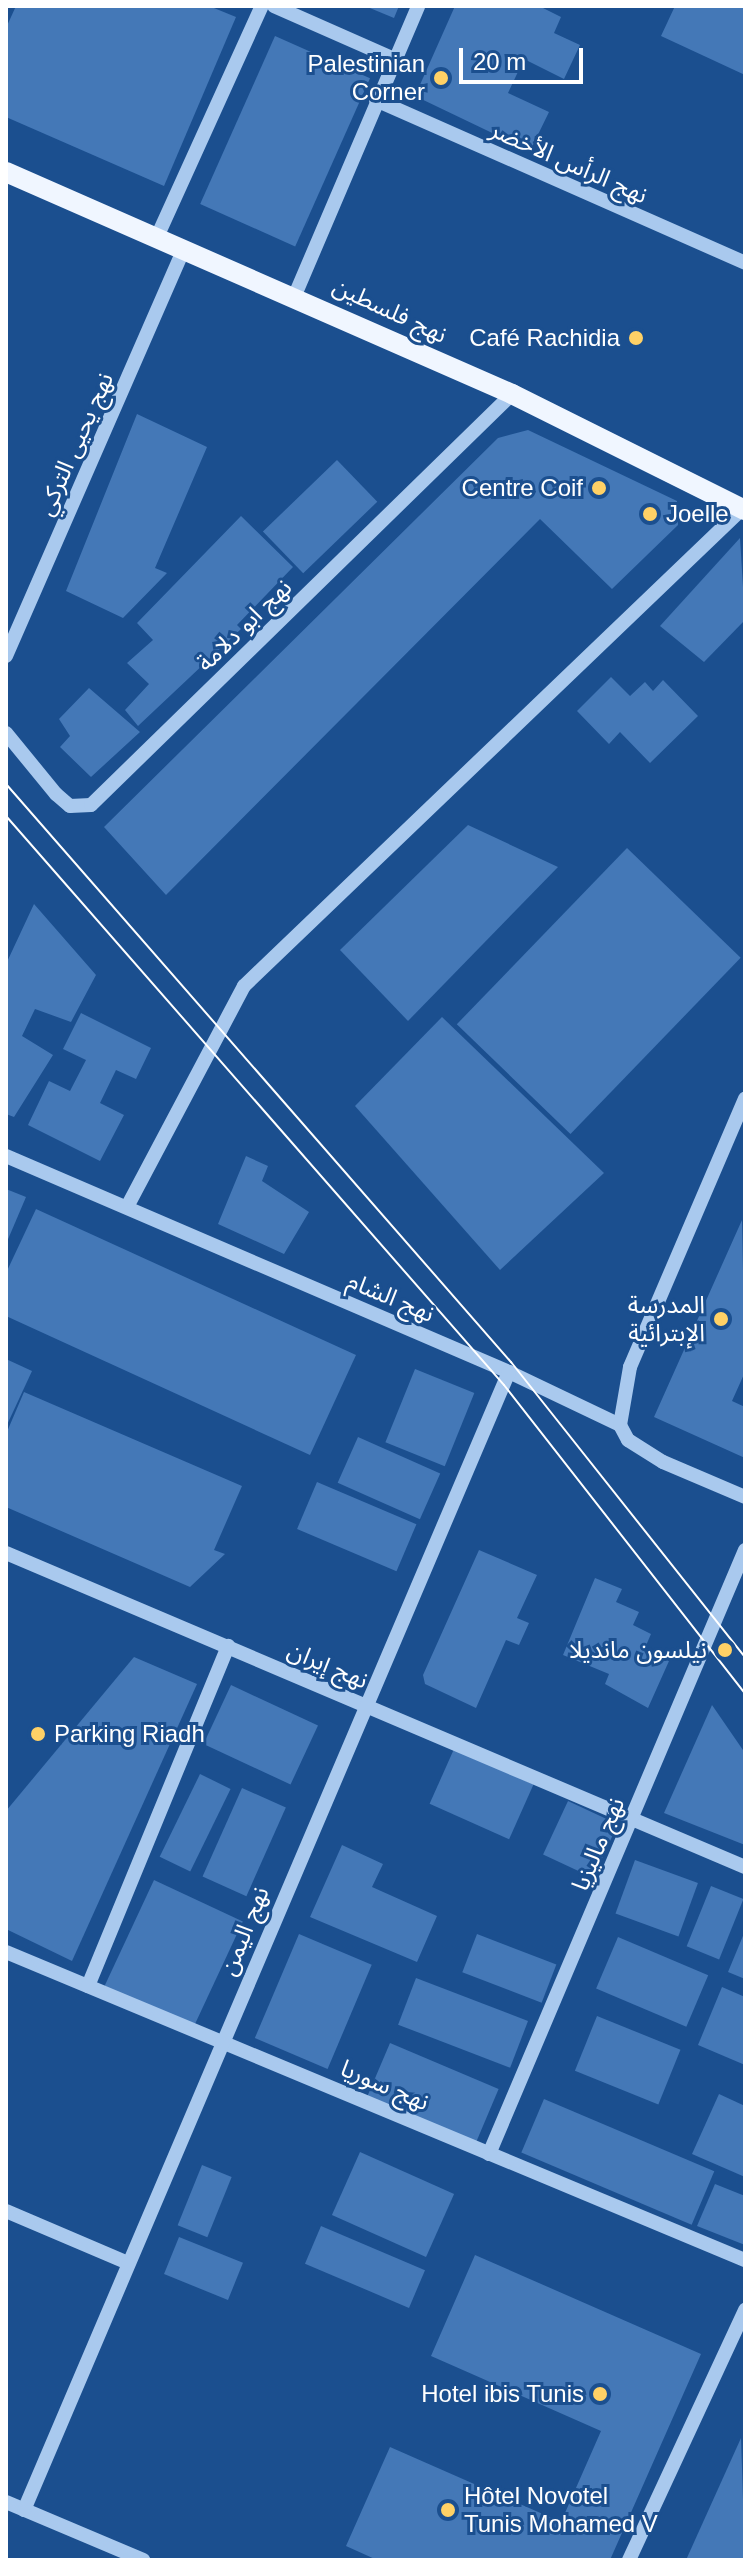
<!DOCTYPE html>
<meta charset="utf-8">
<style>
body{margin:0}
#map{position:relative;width:751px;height:2566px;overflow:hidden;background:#1b4f8f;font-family:Arial,"Noto Sans Arabic",sans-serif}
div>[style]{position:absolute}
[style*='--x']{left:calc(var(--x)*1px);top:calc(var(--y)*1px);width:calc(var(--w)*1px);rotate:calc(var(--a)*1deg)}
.building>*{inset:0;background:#4478b7;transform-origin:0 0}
.minor>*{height:14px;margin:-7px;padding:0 7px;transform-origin:7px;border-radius:7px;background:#a9c9ee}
.major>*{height:20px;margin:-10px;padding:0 10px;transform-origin:10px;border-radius:10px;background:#f0f6ff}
.tram>*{height:2px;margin:-1px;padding:0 1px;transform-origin:1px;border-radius:1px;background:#fff}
.dots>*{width:22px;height:22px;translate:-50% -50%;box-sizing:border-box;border:4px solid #1b4f8f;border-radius:50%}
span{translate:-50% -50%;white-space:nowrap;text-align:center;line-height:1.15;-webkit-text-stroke:6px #1b4f8f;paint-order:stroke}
.poi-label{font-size:24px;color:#fff}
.right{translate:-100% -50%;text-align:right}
.left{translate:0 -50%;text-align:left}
.street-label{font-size:24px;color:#fff}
.frame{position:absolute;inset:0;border:8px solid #fff;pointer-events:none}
.scale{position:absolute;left:459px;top:48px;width:124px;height:36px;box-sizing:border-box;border:4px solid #fff;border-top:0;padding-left:10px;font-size:24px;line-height:28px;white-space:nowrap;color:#fff;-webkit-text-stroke:6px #1b4f8f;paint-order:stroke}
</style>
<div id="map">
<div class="building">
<div style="clip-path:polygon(16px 6px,209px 6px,236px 17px,164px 186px,6px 117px,6px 28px)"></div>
<div style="clip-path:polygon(365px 6px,399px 6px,394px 18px)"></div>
<div style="clip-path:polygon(455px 6px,539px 6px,561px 17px,554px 33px,580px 45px,564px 79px,524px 59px,508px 93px,549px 112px,530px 151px,415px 96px)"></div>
<div style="clip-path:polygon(675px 6px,745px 6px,745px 75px,661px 36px)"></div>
<div style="left:275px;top:36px;width:104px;height:184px;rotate:24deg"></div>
<div style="clip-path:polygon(137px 414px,207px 447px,155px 568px,167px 573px,123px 618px,66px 591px)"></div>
<div style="clip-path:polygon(528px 430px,677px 501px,678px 525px,612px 589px,540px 519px,166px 895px,104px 827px,498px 438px)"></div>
<div style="left:337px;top:460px;width:58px;height:103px;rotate:46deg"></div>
<div style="clip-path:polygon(241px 516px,293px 567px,237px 625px,241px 629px,138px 726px,125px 710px,149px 684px,127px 663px,153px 640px,137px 623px)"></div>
<div style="clip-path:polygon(740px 538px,745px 620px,704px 662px,660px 626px)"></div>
<div style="clip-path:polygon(611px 677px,630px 696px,645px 682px,653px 691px,663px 680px,698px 716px,650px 763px,620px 732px,609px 744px,577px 711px)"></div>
<div style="clip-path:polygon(89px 688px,140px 732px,91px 777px,60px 747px,70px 736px,59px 719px)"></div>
<div style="clip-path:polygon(468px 825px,558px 867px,408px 1021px,340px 950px)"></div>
<div style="left:627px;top:848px;width:158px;height:245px;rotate:44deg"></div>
<div style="clip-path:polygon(34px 904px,96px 975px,71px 1022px,35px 1009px,22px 1036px,53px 1055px,14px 1117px,6px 1114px,6px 964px)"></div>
<div style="clip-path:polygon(81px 1013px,151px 1048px,136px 1079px,116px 1070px,100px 1103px,124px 1115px,100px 1161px,28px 1125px,49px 1081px,70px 1091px,86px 1060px,63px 1049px)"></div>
<div style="clip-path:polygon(442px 1017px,604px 1173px,500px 1270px,355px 1106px)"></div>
<div style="clip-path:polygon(246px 1156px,268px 1166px,262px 1181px,309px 1212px,284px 1254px,218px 1224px)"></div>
<div style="clip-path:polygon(6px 1189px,26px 1197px,6px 1244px)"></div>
<div style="clip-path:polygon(36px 1209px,356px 1355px,310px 1455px,6px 1316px,6px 1273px)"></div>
<div style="clip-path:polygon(742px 1220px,745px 1372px,732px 1401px,745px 1407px,745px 1458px,654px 1417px)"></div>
<div style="clip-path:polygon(6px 1359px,32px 1371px,6px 1427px)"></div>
<div style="left:415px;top:1369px;width:64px;height:79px;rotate:22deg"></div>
<div style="clip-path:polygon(24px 1392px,242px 1486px,214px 1550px,225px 1554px,190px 1587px,6px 1507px,6px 1434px)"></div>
<div style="left:358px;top:1437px;width:90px;height:50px;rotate:24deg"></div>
<div style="left:317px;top:1482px;width:108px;height:51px;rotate:23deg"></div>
<div style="clip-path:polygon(479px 1550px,537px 1575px,517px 1618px,529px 1623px,519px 1645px,506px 1640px,476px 1708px,425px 1684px,423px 1675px)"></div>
<div style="clip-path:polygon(595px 1578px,622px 1589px,616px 1602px,639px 1612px,633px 1625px,651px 1634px,644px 1650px,669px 1661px,648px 1708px,605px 1684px,609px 1674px,563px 1655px)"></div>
<div style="clip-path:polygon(134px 1657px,197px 1684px,72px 1961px,6px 1929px,6px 1811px)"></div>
<div style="left:231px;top:1685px;width:96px;height:65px;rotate:25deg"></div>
<div style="clip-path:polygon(712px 1705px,745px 1753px,745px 1845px,664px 1813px)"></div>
<div style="left:454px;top:1749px;width:87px;height:60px;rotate:24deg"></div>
<div style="left:200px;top:1774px;width:34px;height:92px;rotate:26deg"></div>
<div style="left:242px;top:1788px;width:48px;height:97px;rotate:24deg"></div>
<div style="left:568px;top:1801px;width:55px;height:59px;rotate:25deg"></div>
<div style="clip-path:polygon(342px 1845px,383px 1864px,372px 1887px,437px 1916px,417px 1962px,310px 1917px)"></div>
<div style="left:635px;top:1860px;width:67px;height:57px;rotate:20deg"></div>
<div style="left:154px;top:1880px;width:98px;height:117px;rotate:25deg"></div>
<div style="left:711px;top:1886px;width:35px;height:65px;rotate:22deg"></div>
<div style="clip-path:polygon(745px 1931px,745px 1979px,728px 1972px)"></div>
<div style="left:299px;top:1934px;width:79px;height:113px;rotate:23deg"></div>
<div style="left:477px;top:1934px;width:85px;height:41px;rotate:21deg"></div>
<div style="left:618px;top:1937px;width:98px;height:56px;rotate:23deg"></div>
<div style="left:416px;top:1978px;width:120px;height:50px;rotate:21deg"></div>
<div style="clip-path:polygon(722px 1987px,745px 1997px,745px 2065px,698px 2045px)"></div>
<div style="left:597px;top:2016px;width:90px;height:59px;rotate:22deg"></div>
<div style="left:390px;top:2043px;width:118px;height:59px;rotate:23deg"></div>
<div style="clip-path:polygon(719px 2094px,745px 2106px,745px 2177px,692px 2154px)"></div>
<div style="left:544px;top:2099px;width:185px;height:58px;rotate:23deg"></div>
<div style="left:360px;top:2152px;width:103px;height:69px;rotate:24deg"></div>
<div style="left:202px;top:2165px;width:32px;height:65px;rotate:22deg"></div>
<div style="clip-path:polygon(715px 2184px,745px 2196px,745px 2245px,697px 2226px)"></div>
<div style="left:321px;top:2226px;width:113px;height:41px;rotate:23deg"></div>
<div style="left:179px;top:2237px;width:69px;height:40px;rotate:22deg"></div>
<div style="clip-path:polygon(475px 2255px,701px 2354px,610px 2560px,377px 2560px,346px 2546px,390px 2447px,561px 2522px,601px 2431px,431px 2356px)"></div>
<div style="clip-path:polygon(741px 2438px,745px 2560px,686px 2560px)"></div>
</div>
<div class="minor">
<div style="--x:274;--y:6;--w:131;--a:23.8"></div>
<div style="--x:376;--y:100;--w:403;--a:23.8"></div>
<div style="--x:157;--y:237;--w:254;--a:-65.6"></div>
<div style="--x:295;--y:295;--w:314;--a:-66.9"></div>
<div style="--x:6;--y:656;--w:444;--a:-66.4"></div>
<div style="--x:6;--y:733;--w:79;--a:50.7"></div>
<div style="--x:56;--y:794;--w:18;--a:41"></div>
<div style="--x:70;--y:806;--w:21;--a:-3"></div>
<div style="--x:91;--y:805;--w:588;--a:-44.31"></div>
<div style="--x:6;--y:1156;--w:547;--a:23.24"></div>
<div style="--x:509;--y:1372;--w:123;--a:25.5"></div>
<div style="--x:620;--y:1425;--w:17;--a:62"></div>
<div style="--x:628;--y:1440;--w:41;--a:32.2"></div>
<div style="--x:663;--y:1462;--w:89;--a:23.1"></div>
<div style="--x:127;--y:1207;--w:250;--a:-62.1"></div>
<div style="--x:244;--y:986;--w:690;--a:-43.77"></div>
<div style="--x:620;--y:1425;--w:59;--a:-80.2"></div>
<div style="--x:630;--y:1367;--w:292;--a:-66.8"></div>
<div style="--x:6;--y:1553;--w:803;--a:23.02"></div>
<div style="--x:6;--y:1952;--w:801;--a:22.63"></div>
<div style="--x:88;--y:1986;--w:368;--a:-67.6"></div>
<div style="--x:489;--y:2154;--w:656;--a:-67.03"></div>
<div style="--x:6;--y:2211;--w:133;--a:23.1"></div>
<div style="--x:6;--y:2502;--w:149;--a:22.9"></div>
<div style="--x:24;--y:2510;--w:1237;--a:-66.92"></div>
<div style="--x:629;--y:2560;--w:276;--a:-65.1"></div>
</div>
<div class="major">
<div style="--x:6;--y:172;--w:553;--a:23.69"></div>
<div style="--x:512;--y:394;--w:260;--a:26.5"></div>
</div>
<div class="tram">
<div style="--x:6;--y:784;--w:768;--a:48.86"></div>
<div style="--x:511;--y:1362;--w:377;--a:51.6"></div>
<div style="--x:6;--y:816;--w:756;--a:48.81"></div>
<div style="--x:504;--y:1385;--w:391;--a:52"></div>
</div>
<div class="dots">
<div style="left:441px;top:78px;background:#ffd166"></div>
<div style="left:636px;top:338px;background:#ffd166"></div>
<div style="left:599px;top:488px;background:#ffd166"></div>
<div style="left:650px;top:514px;background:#ffd166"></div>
<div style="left:721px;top:1319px;background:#ffd166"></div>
<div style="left:725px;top:1650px;background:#ffd166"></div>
<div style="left:38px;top:1734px;background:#ffd166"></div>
<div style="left:600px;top:2394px;background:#ffd166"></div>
<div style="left:448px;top:2510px;background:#ffd166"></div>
</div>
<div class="poi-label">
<span class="right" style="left:425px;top:78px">Palestinian<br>Corner</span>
<span class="right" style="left:620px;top:338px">Café Rachidia</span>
<span class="right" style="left:583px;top:488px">Centre Coif</span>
<span class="left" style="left:666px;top:514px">Joelle</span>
<span class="right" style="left:705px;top:1319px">المدرسة<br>الإبترائية</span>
<span class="right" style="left:707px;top:1650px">نيلسون مانديلا</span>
<span class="left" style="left:54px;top:1734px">Parking Riadh</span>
<span class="right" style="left:584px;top:2394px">Hotel ibis Tunis</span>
<span class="left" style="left:464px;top:2510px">Hôtel Novotel<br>Tunis Mohamed V</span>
</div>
<div class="street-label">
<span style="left:569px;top:162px;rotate:24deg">نهج الرأس الأخضر</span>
<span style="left:390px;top:310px;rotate:25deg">نهج فلسطين</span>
<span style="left:75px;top:444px;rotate:-66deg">نهج يحيى التركي</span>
<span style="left:244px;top:625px;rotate:-44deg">نهج ابو دلامة</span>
<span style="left:391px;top:1297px;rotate:23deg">نهج الشام</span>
<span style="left:328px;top:1665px;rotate:23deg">نهج إيران</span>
<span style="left:598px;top:1844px;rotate:-67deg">نهج ماليزيا</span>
<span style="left:244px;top:1931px;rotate:-68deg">نهج اليمن</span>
<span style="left:385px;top:2085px;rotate:23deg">نهج سوريا</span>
</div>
<div class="frame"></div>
<div class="scale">20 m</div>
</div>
